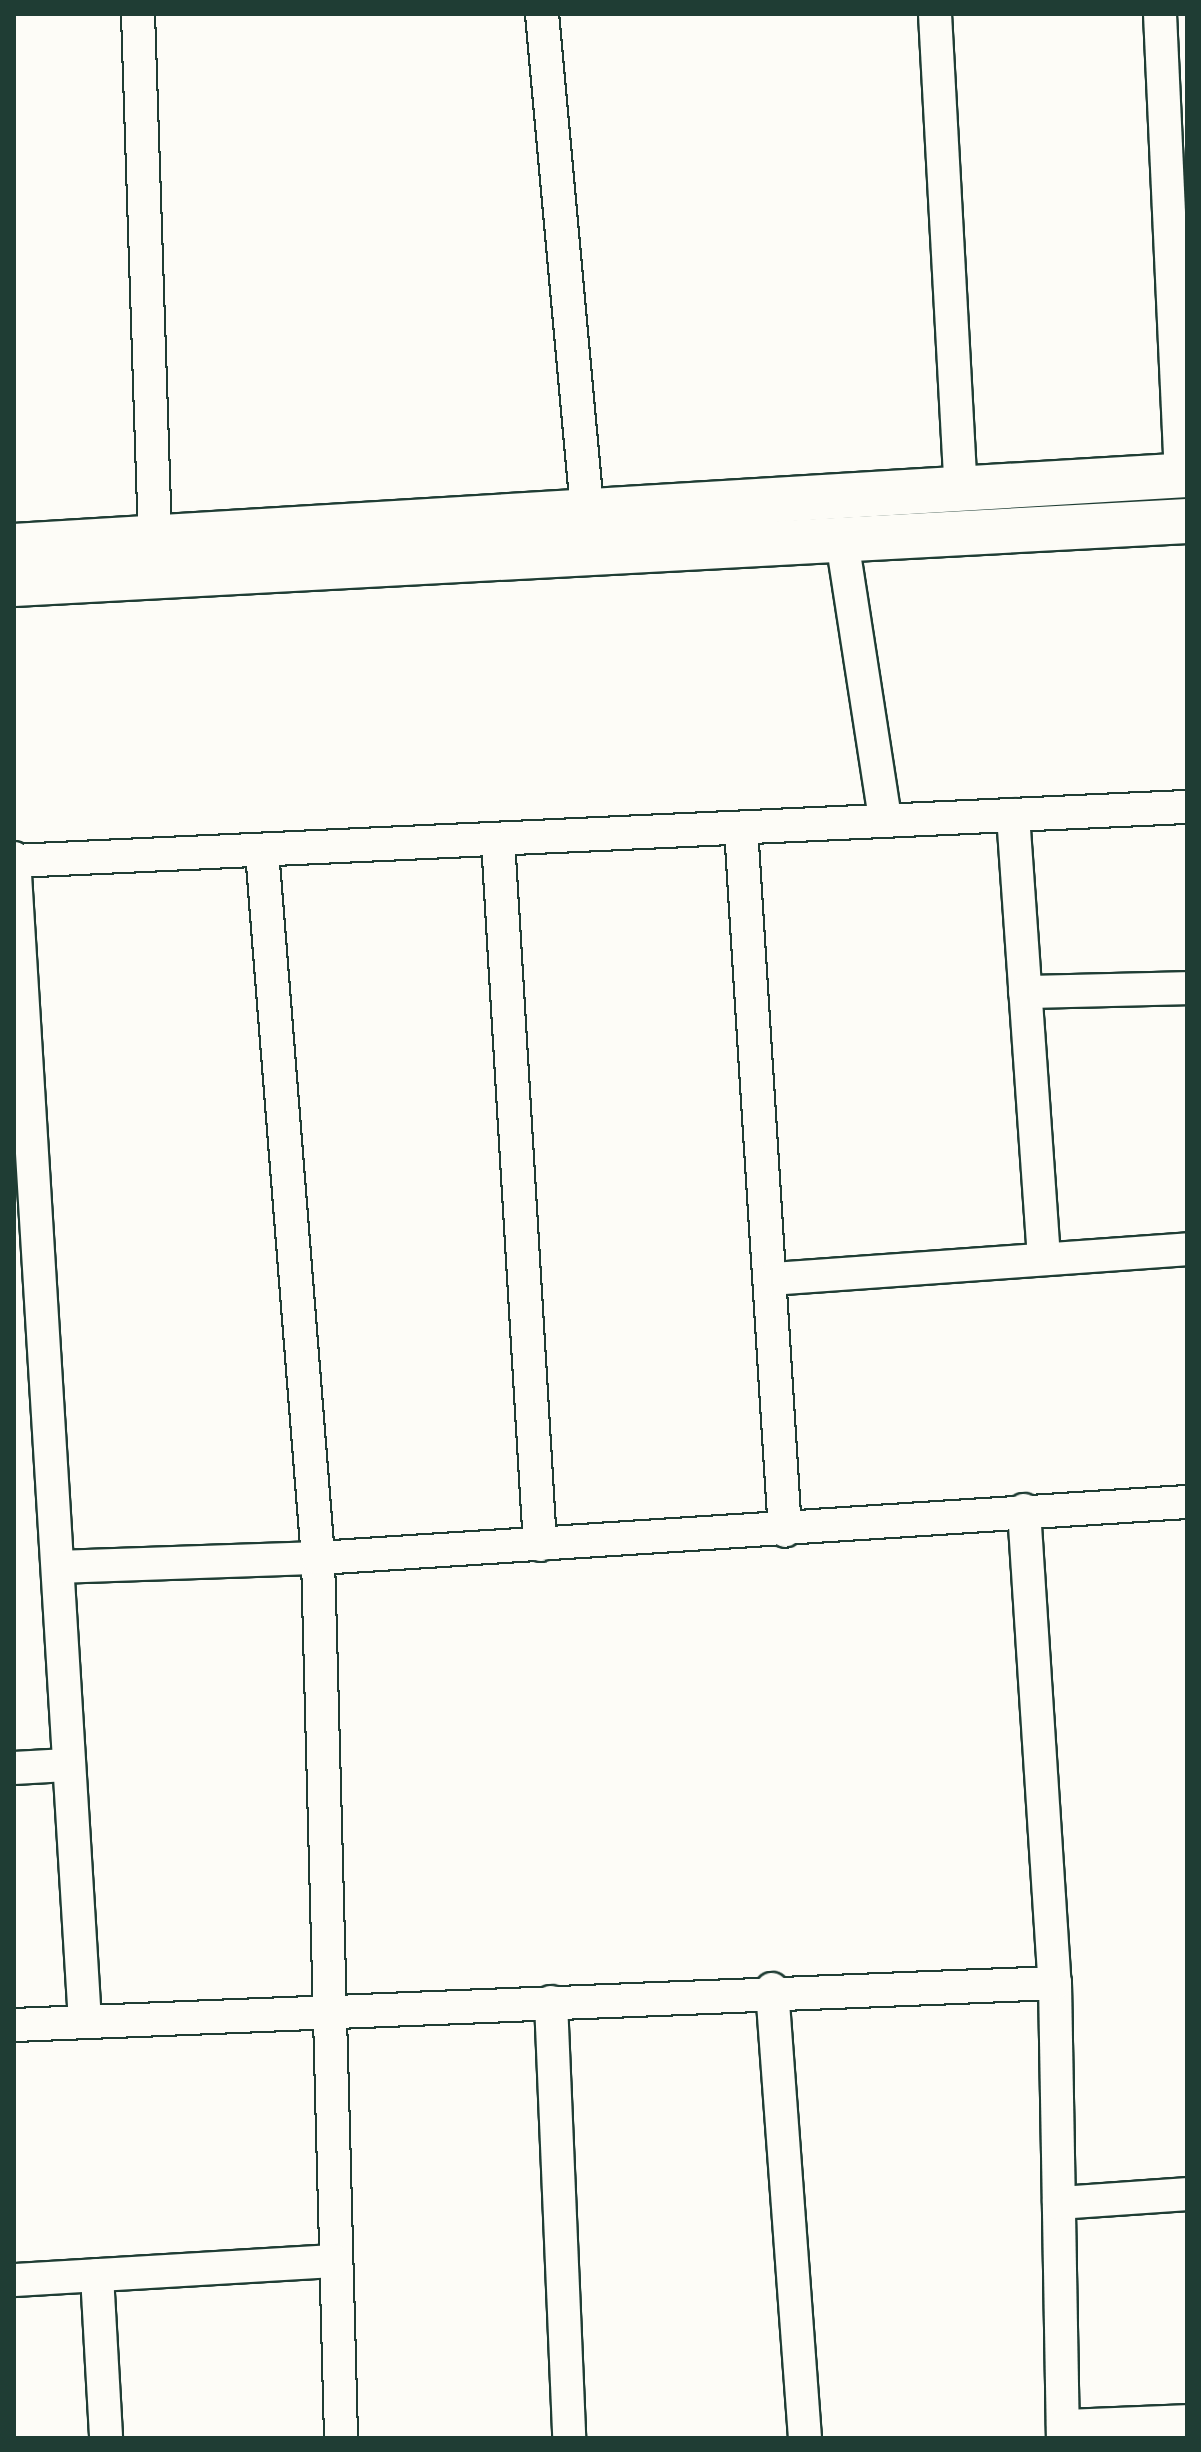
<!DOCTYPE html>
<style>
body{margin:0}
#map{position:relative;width:1201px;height:2452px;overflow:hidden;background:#fdfcf7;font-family:Mali,sans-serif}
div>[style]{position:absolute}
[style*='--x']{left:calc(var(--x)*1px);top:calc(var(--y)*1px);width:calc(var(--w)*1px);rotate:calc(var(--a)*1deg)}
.roads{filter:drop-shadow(2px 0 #1f3d34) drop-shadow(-2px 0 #1f3d34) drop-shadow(0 2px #1f3d34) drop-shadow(0 -2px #1f3d34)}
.street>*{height:32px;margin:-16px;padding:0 16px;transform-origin:16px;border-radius:16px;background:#fdfcf7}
.secondary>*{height:44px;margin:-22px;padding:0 22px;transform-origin:22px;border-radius:22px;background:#fdfcf7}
span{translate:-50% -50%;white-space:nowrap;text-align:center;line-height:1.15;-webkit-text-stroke:6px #fdfcf7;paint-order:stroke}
.frame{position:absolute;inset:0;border:16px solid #1f3d34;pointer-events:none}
</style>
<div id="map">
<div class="roads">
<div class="street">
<div style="--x:138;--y:14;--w:524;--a:88.14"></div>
<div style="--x:542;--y:14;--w:494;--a:84.8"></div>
<div style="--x:935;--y:14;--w:475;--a:86.9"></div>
<div style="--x:1160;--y:14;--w:461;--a:87.4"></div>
<div style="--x:841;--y:534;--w:288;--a:81.2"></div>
<div style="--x:1013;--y:815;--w:443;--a:86"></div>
<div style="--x:741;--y:828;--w:704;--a:86.42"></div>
<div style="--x:498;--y:840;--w:706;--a:86.59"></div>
<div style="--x:262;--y:851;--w:709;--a:85.47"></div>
<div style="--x:318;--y:1558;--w:880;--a:88.5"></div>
<div style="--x:14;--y:858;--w:1165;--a:86.51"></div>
<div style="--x:14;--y:861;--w:1174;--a:-2.64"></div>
<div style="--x:1025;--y:992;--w:162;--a:-1.4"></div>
<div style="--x:772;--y:1279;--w:416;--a:-4.1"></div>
<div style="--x:1024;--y:1510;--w:474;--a:86.3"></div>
<div style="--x:1055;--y:1983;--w:455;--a:89"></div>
<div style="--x:58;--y:1567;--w:260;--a:-2"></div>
<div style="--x:318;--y:1558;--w:871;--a:-3.69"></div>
<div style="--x:14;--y:1768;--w:53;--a:-3.2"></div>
<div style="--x:772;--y:1989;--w:450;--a:85.8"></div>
<div style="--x:551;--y:2002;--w:436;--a:87.6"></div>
<div style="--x:14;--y:2025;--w:1042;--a:-2.31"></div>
<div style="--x:1059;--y:2203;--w:128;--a:-4"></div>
<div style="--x:97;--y:2275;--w:163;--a:86.8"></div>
<div style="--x:14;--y:2280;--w:321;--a:-3.4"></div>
<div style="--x:1063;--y:2426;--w:124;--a:-2.3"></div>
</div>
<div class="secondary">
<div style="--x:14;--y:546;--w:1175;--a:-3.46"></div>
<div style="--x:14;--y:584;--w:1175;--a:-3.07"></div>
</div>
</div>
<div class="frame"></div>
</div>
